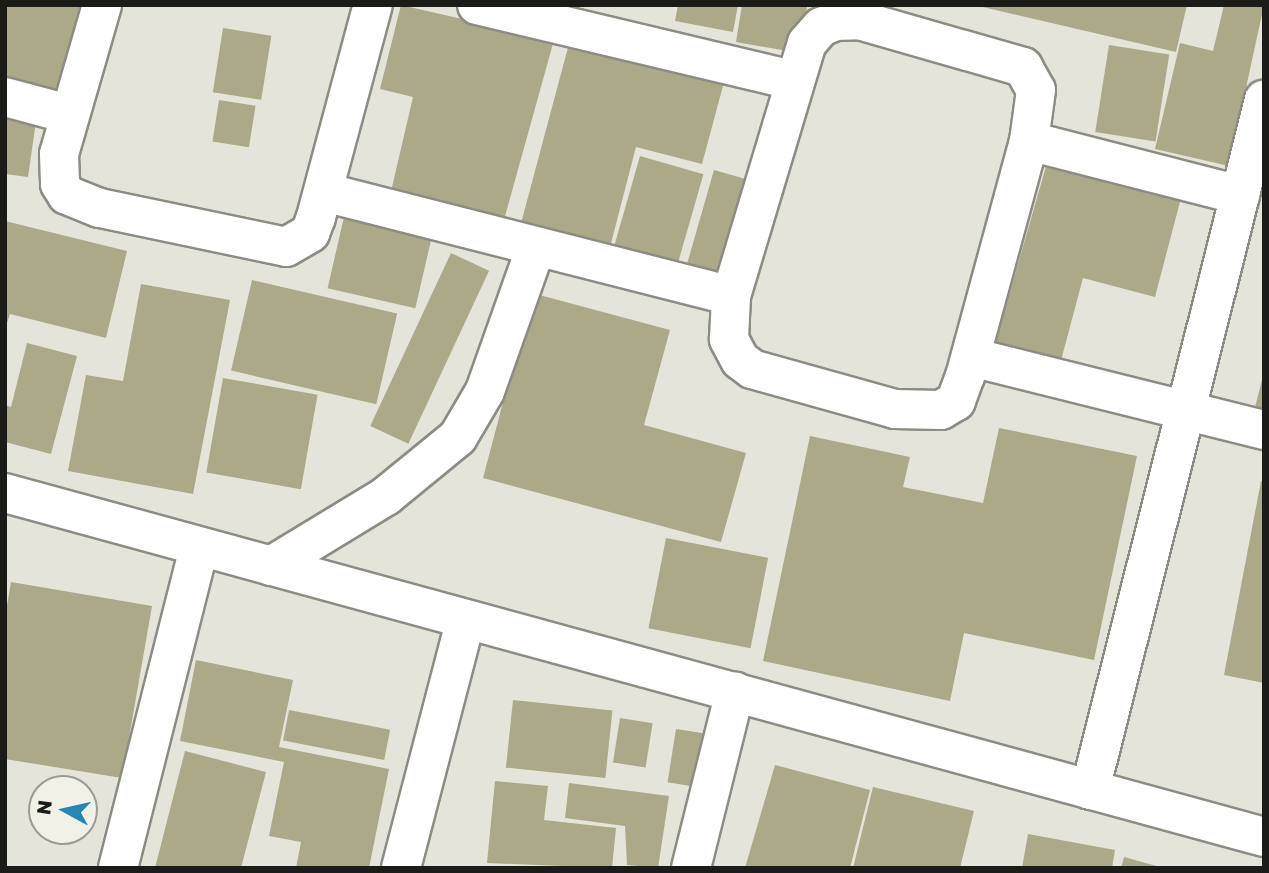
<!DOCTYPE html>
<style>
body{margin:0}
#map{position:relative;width:1269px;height:873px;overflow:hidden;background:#e4e4db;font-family:"Golos Text",sans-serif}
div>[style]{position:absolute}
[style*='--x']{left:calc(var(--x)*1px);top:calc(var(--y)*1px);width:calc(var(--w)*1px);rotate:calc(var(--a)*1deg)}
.building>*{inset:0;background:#aba987;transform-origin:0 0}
.roads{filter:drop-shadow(2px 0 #8c8c84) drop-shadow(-2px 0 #8c8c84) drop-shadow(0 2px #8c8c84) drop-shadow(0 -2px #8c8c84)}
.street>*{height:38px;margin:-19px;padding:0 19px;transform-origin:19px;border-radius:19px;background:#fff}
span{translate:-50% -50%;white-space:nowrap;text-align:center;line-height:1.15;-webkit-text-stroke:5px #f1f1e8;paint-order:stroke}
.frame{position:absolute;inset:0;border:7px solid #1b1b18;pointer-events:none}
.north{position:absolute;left:28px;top:775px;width:70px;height:70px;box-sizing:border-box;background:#f1f1e8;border:2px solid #9b9b95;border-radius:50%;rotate:278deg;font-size:19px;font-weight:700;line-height:28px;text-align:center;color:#1b1b18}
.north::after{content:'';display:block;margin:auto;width:24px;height:32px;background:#2685b1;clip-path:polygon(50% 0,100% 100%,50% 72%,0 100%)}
</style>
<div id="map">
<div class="building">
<div style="clip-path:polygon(5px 5px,82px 5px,65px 92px,5px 81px)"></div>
<div style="clip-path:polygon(401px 5px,554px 40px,502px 227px,389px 200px,413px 97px,380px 89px)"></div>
<div style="clip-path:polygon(678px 5px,738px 5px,733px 32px,675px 21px)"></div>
<div style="clip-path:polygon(742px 5px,807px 7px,799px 53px,736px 42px)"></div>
<div style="clip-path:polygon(974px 5px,1187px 5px,1176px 52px)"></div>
<div style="clip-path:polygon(1224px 5px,1264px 5px,1229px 166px,1155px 149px,1180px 43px,1213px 51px)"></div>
<div style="left:223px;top:28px;width:49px;height:65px;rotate:9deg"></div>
<div style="clip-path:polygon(570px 40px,724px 82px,702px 164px,636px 147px,609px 251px,520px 227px)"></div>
<div style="left:1109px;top:45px;width:61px;height:88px;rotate:9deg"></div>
<div style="left:219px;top:100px;width:37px;height:42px;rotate:9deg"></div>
<div style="clip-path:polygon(5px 109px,37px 114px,28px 177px,5px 174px)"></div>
<div style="left:640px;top:156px;width:66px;height:98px;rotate:16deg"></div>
<div style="clip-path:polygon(1047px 163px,1181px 198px,1155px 297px,1083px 278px,1059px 368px,993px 351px)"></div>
<div style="left:714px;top:170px;width:43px;height:102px;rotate:16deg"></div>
<div style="left:344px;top:217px;width:90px;height:73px;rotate:13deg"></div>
<div style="clip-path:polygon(5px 221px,127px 251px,106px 338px,10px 314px,5px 329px)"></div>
<div style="left:451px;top:253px;width:42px;height:191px;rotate:25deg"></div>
<div style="left:252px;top:280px;width:149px;height:93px;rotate:13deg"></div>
<div style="clip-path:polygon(141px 284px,230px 300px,193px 494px,68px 471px,86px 375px,123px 381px)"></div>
<div style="clip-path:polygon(532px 293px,670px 330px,644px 425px,746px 453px,721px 542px,483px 478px)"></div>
<div style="clip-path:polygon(27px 343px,77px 356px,51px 454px,5px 442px,5px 405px,11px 407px)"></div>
<div style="clip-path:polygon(1263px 376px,1264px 376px,1264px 409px,1255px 407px)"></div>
<div style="left:223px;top:378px;width:96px;height:96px;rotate:10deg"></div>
<div style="clip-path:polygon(999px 428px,1137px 456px,1094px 660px,964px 633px,950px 701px,763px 661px,810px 436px,910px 457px,903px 487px,983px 503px)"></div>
<div style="clip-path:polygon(1261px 481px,1264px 482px,1264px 683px,1224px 675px)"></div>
<div style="left:666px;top:538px;width:104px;height:92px;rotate:11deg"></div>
<div style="clip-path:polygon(11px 582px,152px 606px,122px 778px,5px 759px,5px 617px)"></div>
<div style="clip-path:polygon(196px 660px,293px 680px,279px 747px,389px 769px,369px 868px,296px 868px,301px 842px,269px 836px,284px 762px,180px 741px)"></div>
<div style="left:513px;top:700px;width:100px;height:68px;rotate:6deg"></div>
<div style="left:289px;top:710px;width:103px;height:31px;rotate:11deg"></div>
<div style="left:620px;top:718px;width:33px;height:45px;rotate:9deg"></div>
<div style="left:676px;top:729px;width:31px;height:54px;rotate:9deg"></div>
<div style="clip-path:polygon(185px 751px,266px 772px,241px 868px,155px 868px)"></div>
<div style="clip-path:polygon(775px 765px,870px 790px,850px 868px,745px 868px)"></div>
<div style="clip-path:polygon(495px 781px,548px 786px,544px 820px,616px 828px,612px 868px,487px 863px)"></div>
<div style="clip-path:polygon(569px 783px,669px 796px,658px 868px,627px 865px,625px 826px,565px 818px)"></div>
<div style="clip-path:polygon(873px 787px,974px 811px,960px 868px,853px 868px)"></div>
<div style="clip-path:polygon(1028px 834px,1115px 850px,1112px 868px,1022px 868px)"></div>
<div style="clip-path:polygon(1124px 857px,1160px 867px,1160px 868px,1121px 868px)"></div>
</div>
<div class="roads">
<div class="street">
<div style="--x:102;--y:5;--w:155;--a:106.1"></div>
<div style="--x:59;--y:154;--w:30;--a:88"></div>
<div style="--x:60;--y:184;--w:13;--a:58"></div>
<div style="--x:67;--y:195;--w:35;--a:22"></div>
<div style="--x:100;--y:208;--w:190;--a:11.8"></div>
<div style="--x:286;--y:247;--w:28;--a:-30"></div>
<div style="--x:310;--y:233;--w:17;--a:-69"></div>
<div style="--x:316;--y:217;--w:220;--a:-75"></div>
<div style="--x:477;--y:5;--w:325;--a:13.4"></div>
<div style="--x:859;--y:20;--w:171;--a:16"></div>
<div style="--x:1023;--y:67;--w:26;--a:61"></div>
<div style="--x:1036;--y:90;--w:51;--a:97.8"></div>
<div style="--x:1029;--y:141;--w:244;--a:105.2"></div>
<div style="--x:965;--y:376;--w:27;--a:110"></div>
<div style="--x:956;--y:401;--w:17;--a:149"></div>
<div style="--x:941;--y:410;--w:46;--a:-178.8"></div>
<div style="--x:895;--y:409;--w:148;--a:-164.4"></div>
<div style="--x:752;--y:369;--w:15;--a:-143"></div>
<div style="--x:740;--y:360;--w:24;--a:-118"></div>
<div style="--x:729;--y:339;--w:43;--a:-87.3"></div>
<div style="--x:731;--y:296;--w:264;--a:-73.3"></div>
<div style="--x:807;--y:43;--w:21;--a:-49"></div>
<div style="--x:821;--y:27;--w:15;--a:-23"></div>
<div style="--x:835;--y:21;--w:24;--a:-2"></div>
<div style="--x:5;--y:97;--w:65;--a:15.1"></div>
<div style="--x:1029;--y:141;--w:218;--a:14.4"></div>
<div style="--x:324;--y:192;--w:420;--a:14.3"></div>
<div style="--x:971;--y:357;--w:302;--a:14"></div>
<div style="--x:5;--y:493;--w:1305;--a:15.28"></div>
<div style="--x:271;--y:566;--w:135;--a:-31.3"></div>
<div style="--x:386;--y:496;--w:93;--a:-39.3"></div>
<div style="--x:458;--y:437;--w:53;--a:-59.6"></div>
<div style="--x:485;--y:391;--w:153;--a:-70.5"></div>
<div style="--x:1090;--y:790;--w:712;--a:-75.85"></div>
<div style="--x:118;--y:868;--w:331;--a:-75.8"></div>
<div style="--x:401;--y:868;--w:257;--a:-75.4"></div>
<div style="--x:691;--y:868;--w:182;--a:-76"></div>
</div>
</div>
<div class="frame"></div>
<div class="north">N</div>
</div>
